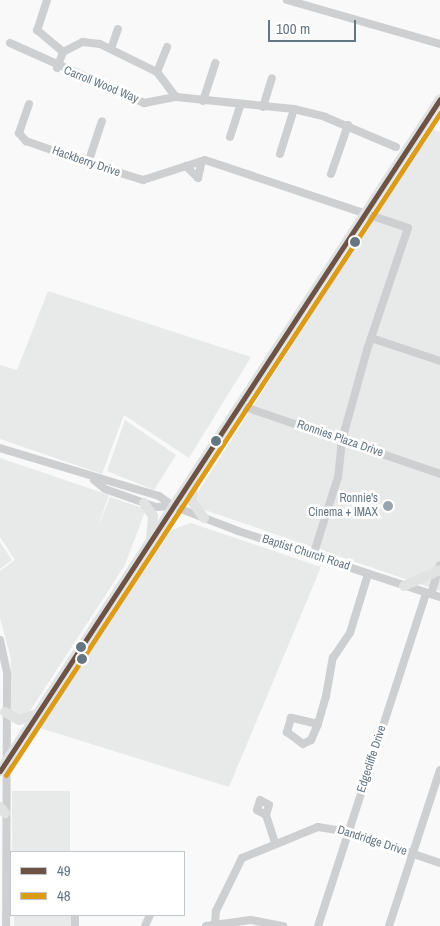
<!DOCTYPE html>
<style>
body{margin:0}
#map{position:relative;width:440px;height:926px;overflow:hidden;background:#f9f9f9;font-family:"Archivo Narrow",sans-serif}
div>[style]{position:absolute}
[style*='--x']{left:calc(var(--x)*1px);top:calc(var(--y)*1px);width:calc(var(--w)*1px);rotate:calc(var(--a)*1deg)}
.built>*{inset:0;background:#e8e9e9;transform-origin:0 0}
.minor>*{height:8px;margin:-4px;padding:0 4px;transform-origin:4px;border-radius:4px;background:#cecfd0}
.major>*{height:10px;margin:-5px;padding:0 5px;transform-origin:5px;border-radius:5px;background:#e1e2e2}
.bus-1>*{height:5px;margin:-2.5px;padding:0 2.5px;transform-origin:2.5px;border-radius:2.5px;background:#6c5345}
.bus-2>*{height:5px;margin:-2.5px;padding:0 2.5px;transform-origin:2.5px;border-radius:2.5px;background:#da9c1a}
.dots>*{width:14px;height:14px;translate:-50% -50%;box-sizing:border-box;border:2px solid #fff;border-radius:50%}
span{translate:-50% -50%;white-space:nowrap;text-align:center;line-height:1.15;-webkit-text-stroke:5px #fff;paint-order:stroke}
.street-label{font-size:12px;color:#657683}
.poi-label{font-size:12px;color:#657683}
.right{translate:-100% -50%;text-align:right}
.legend{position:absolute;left:10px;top:851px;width:175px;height:65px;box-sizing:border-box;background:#fff;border:1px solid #c1c8cd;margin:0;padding:6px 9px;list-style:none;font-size:15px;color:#657683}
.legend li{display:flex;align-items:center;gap:10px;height:25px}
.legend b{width:25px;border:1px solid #c1c8cd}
.scale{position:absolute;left:268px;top:20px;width:88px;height:22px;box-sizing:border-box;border:2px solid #657683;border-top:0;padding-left:6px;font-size:15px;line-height:18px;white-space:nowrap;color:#657683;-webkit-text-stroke:4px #fff;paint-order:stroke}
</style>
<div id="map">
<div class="built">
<div style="clip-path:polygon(431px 129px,440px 132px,440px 591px,202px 509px,196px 495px)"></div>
<div style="clip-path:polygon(48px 291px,251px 357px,189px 458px,124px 415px,102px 474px,0 439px,0 365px,17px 370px)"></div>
<div style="clip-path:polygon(125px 420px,176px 455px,154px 490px,107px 471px)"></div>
<div style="clip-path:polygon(0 458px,109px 495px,96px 532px,110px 497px,146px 509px,125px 565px,28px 714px,20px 717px,13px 715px,9px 706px,11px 659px,0 618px,0 571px,15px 560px,0 537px)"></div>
<div style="clip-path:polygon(191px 523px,321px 567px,229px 787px,40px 728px,171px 530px)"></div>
<div style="clip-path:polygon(0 542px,12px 560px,0 569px)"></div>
<div style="left:12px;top:791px;width:58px;height:61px"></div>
<div style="left:14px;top:915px;width:57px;height:11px"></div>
</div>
<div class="minor">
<div style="--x:47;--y:0;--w:32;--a:108"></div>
<div style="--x:37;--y:30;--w:34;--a:40"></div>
<div style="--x:287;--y:0;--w:159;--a:16"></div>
<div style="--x:10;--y:43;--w:147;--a:24.1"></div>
<div style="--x:144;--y:103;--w:33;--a:-11"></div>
<div style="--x:176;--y:97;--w:119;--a:5.8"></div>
<div style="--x:294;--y:109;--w:32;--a:14"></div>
<div style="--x:325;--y:117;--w:77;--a:22.9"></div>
<div style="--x:111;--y:49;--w:21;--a:-71"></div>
<div style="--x:57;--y:68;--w:17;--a:-69"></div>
<div style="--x:63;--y:52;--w:22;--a:-27"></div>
<div style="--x:83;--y:42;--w:17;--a:7"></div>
<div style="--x:100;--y:44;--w:64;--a:26.2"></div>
<div style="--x:157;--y:72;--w:31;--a:53"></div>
<div style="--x:157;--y:72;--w:27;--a:-68"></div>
<div style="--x:203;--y:101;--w:40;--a:-72"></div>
<div style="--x:29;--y:104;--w:31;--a:109"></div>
<div style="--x:19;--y:133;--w:11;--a:49"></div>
<div style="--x:26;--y:141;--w:66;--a:19.5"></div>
<div style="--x:88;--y:163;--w:58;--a:17.2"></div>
<div style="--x:143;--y:180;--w:65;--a:-17.9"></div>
<div style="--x:205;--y:160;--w:214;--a:18.5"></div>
<div style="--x:408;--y:228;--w:129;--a:108.6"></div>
<div style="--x:367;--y:350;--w:93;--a:105.5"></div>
<div style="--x:342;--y:440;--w:37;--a:96"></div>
<div style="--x:338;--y:477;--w:83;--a:107.6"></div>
<div style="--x:263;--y:107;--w:30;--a:-73"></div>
<div style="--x:230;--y:137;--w:35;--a:-72"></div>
<div style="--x:280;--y:154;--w:47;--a:-72.7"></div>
<div style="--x:88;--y:163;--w:44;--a:-71.6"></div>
<div style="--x:186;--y:166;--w:17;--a:45"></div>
<div style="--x:198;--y:178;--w:17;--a:-77"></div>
<div style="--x:331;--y:174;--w:52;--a:-70.9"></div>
<div style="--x:371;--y:338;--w:73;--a:18.4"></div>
<div style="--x:239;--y:405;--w:213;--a:18.9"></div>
<div style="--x:0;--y:448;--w:166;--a:16.8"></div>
<div style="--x:159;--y:496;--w:17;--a:36"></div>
<div style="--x:173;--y:506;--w:70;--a:21"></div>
<div style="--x:238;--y:531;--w:213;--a:18.1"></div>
<div style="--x:94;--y:480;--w:14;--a:39"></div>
<div style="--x:105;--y:489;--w:54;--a:19.4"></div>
<div style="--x:156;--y:507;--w:17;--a:-3"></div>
<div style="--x:431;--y:594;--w:30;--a:-73"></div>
<div style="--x:0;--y:640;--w:35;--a:78"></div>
<div style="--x:7;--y:674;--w:252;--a:90.2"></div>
<div style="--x:318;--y:724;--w:28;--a:-167"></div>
<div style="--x:291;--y:718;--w:15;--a:106"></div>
<div style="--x:287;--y:732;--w:20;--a:37"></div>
<div style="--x:303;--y:744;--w:9;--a:-27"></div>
<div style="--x:311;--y:740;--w:17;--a:-66"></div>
<div style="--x:318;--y:724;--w:29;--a:-74"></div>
<div style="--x:326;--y:696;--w:39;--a:-80"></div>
<div style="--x:333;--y:658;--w:30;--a:-56"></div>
<div style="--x:350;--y:633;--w:62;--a:-73"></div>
<div style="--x:266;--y:815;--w:10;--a:-151"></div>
<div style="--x:257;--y:810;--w:10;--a:-73"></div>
<div style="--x:260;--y:800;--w:10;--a:29"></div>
<div style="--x:269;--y:805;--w:10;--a:107"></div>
<div style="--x:266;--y:815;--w:28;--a:72"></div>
<div style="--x:75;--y:915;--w:11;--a:90"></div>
<div style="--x:215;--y:924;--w:13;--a:-86"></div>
<div style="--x:216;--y:911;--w:59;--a:-63.9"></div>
<div style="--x:242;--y:858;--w:82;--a:-22.2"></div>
<div style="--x:318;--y:827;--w:31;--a:9"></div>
<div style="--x:349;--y:832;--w:96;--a:18.8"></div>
<div style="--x:145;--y:926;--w:12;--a:-66"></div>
<div style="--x:206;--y:926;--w:45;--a:-7.6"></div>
<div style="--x:251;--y:920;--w:33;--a:11"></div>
<div style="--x:318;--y:926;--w:350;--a:-72"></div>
<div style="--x:389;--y:926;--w:164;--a:-71.9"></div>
</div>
<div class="major">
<div style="--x:193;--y:476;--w:25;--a:92"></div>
<div style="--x:192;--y:501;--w:21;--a:55"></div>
<div style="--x:144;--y:503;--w:16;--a:55"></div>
<div style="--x:153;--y:516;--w:21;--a:95"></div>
<div style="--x:404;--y:586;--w:39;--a:-24"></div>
<div style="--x:5;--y:712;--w:16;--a:30"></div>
<div style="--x:19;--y:720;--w:19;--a:-18"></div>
<div style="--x:0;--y:771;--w:803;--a:-56.78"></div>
<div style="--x:0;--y:807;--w:8;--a:50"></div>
</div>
<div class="bus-1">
<div style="--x:0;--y:771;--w:803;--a:-56.78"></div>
</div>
<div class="bus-2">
<div style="--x:6;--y:775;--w:792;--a:-56.75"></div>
</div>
<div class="dots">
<div style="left:355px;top:242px;background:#657683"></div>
<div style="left:216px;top:441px;background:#657683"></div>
<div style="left:388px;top:506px;background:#99a4ac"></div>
<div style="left:81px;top:647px;background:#657683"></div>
<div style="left:82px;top:659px;background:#657683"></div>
</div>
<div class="street-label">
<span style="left:101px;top:85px;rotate:22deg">Carroll Wood Way</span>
<span style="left:86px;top:162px;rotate:19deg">Hackberry Drive</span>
<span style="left:340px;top:439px;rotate:19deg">Ronnies Plaza Drive</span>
<span style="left:306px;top:553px;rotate:18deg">Baptist Church Road</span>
<span style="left:372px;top:759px;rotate:-72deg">Edgecliffe Drive</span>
<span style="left:372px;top:841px;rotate:18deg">Dandridge Drive</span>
</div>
<div class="poi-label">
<span class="right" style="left:378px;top:506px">Ronnie's<br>Cinema + IMAX</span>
</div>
<ul class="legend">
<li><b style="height:6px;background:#6c5345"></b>49</li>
<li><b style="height:6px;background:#da9c1a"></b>48</li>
</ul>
<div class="scale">100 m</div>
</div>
